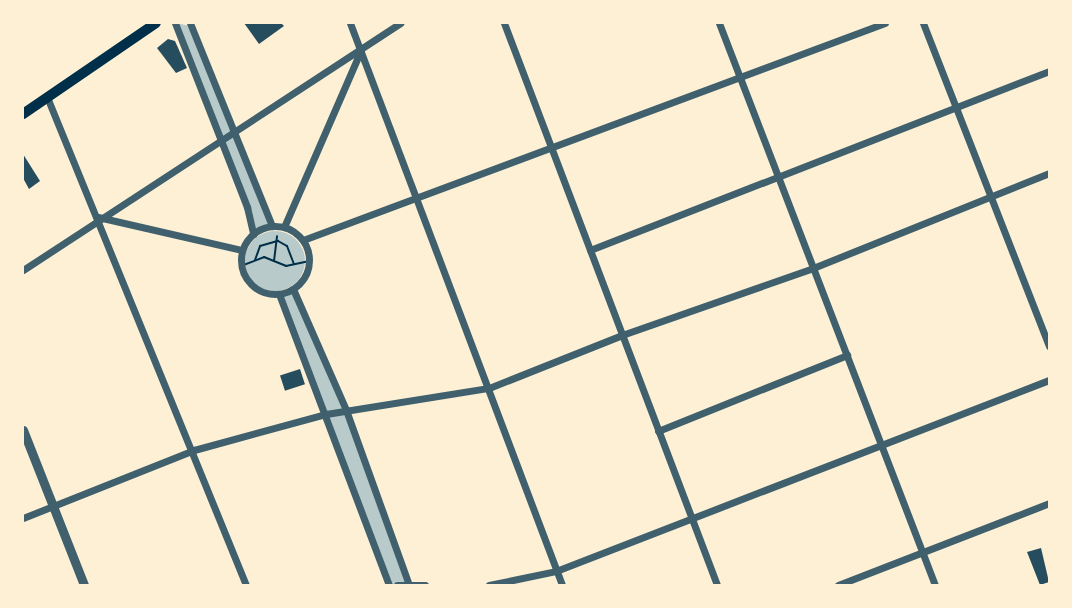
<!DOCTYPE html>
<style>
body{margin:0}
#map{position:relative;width:1072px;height:608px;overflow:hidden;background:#fdf0d5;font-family:"Alegreya Sans",sans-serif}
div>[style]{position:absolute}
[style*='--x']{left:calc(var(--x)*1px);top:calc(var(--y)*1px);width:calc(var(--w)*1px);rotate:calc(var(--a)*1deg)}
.green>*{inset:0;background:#b9caca}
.round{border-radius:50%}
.building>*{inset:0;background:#264d5e;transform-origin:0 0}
.path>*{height:2px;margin:-1px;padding:0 1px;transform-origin:1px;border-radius:1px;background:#003049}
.minor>*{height:7px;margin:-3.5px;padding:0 3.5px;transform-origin:3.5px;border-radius:3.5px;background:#3f606c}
.minor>.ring{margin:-3.5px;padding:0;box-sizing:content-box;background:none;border:7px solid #3f606c;border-radius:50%}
.tertiary>*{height:9px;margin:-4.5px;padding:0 4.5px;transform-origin:4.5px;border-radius:4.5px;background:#3f606c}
.secondary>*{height:10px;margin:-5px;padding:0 5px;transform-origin:5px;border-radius:5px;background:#003049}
span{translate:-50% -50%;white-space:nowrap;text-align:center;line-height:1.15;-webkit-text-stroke:5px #fdf0d5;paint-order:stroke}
.frame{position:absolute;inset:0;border:24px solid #fdf0d5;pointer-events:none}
</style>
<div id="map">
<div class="green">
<div style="clip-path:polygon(176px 23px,190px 26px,272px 226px,253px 234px)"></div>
<div class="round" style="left:245px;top:231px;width:60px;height:60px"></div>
<div style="clip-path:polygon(293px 289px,346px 410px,408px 582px,400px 585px,389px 585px,279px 294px)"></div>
</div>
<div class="building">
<div style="clip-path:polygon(244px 23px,281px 23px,284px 26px,259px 44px)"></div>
<div style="clip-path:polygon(168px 39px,175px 41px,187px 68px,176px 73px,157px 48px)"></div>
<div style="clip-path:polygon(23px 154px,40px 181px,29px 189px,23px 178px)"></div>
<div style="left:300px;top:369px;width:16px;height:21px;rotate:72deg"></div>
<div style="clip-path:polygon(1041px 548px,1049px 582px,1040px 585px,1027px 552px)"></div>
</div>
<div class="path">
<div style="--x:255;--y:260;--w:15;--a:-70"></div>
<div style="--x:260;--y:246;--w:19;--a:-16"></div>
<div style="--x:278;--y:241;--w:10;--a:29"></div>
<div style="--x:287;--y:246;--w:19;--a:69"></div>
<div style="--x:274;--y:261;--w:25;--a:-83"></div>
<div style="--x:241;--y:266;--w:25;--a:-21"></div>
<div style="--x:264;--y:257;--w:24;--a:22"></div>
<div style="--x:286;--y:266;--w:24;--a:-12"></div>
</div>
<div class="minor">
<div style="--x:175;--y:23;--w:198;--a:68.6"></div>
<div style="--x:247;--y:207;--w:28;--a:77"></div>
<div style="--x:190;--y:23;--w:219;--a:68"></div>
<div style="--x:350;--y:23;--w:601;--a:69.33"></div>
<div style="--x:504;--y:23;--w:601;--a:69.24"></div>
<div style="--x:719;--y:23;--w:602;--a:68.98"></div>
<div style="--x:923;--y:23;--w:347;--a:68.7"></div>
<div style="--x:47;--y:97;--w:527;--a:67.82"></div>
<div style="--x:98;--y:217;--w:148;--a:12.9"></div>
<div class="ring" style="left:241px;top:226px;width:61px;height:61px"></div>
<div style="--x:284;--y:227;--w:193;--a:-66.5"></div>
<div style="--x:303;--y:240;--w:621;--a:-20.45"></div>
<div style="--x:590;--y:250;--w:493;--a:-21.3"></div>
<div style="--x:23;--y:270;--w:451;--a:-33.2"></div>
<div style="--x:293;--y:289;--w:132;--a:66.3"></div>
<div style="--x:346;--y:410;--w:183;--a:70.2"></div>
<div style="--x:279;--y:294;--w:311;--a:69.3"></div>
<div style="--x:658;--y:431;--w:204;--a:-21.9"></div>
<div style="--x:23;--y:518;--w:184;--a:-21.7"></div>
<div style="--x:194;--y:450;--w:137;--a:-15.3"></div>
<div style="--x:326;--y:414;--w:165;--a:-9.1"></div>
<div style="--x:489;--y:388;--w:143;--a:-21.7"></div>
<div style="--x:622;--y:335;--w:202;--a:-19.3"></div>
<div style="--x:813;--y:268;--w:254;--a:-21.9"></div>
<div style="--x:397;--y:585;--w:28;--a:0"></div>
<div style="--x:489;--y:585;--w:68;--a:-11.8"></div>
<div style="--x:556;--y:571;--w:529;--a:-21.18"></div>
<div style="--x:838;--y:585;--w:226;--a:-21.2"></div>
</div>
<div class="tertiary">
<div style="--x:23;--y:430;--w:167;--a:68.5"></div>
</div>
<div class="secondary">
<div style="--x:23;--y:114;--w:161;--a:-34.4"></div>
</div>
<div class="frame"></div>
</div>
